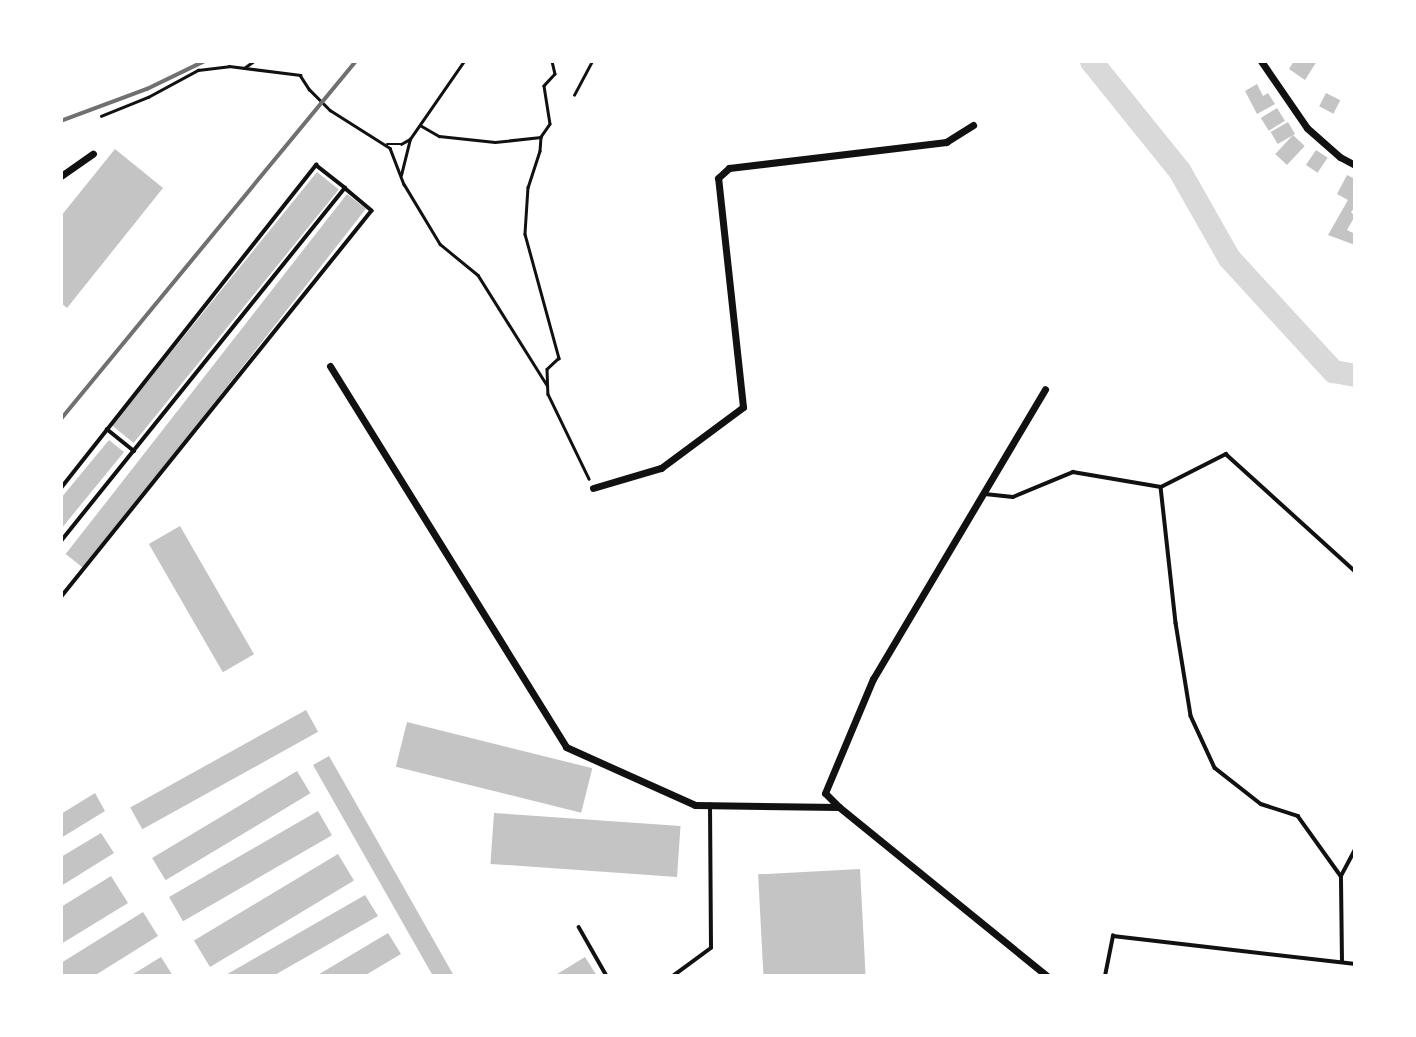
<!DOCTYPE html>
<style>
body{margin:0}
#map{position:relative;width:1416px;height:1037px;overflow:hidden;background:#fff;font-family:Raleway,sans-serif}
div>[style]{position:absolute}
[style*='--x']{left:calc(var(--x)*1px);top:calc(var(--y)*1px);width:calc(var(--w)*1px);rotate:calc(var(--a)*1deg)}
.river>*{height:23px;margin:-11.5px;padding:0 11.5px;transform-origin:11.5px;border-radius:11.5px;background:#d9d9d9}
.building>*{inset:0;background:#c4c4c4;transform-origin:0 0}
.path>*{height:2.5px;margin:-1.25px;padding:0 1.25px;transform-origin:1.25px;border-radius:1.25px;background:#111}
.service>*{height:3.5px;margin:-1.75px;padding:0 1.75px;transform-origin:1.75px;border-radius:1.75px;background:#111}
.minor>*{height:7px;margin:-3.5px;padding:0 3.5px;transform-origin:3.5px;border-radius:3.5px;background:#111}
.rail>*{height:3.5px;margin:-1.75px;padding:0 1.75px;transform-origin:1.75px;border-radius:1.75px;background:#707070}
span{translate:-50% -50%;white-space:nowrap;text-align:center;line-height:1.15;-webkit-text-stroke:6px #fff;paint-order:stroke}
.frame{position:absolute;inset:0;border:63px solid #fff;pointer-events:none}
</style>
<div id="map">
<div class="river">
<div style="--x:1091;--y:61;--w:140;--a:51.1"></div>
<div style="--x:1179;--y:170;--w:101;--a:60.4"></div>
<div style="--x:1229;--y:258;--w:154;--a:47.4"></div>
<div style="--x:1333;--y:371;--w:22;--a:10"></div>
</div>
<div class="building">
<div style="clip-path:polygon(1294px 61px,1317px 61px,1305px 80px,1289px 69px)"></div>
<div style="clip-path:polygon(1257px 84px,1263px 96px,1268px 93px,1275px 104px,1257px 114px,1245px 91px)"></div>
<div style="left:1326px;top:93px;width:16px;height:15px;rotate:27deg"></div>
<div style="left:1277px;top:108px;width:15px;height:19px;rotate:58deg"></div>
<div style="left:1288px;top:122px;width:14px;height:20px;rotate:60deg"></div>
<div style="left:1293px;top:135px;width:16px;height:26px;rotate:43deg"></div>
<div style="clip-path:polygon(115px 149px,163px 188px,67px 308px,61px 303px,61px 216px)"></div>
<div style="left:1316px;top:150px;width:14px;height:18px;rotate:34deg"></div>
<div style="left:317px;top:172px;width:28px;height:326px;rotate:39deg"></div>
<div style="clip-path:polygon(1347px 175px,1355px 179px,1355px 207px,1351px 212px,1355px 216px,1347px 230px,1355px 234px,1355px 245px,1328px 235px,1348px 200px,1337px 194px)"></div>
<div style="left:347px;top:194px;width:24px;height:457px;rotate:38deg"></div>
<div style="clip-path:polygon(109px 440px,124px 452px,61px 529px,61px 498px)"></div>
<div style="left:180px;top:526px;width:148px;height:36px;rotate:60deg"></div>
<div style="left:306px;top:710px;width:25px;height:201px;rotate:61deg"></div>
<div style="left:407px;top:722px;width:191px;height:46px;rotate:14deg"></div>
<div style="clip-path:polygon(329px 756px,349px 791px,454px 976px,433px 976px,313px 765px)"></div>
<div style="left:297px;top:771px;width:26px;height:169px;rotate:59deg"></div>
<div style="clip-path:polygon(95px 793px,105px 811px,61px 838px,61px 814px)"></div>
<div style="left:318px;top:811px;width:28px;height:172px;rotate:60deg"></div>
<div style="left:494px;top:813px;width:187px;height:51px;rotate:4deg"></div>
<div style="clip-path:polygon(101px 833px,114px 853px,61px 886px,61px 857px)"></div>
<div style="left:338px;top:854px;width:31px;height:168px;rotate:59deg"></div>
<div style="left:860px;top:869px;width:107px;height:102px;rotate:87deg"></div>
<div style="clip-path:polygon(111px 876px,128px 903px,61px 944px,61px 907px)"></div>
<div style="clip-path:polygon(365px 895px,378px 916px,273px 976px,224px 976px)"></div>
<div style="clip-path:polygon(143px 912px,158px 936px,94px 976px,61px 976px,61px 963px)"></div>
<div style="clip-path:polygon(388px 933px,401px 954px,364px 976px,316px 976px)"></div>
<div style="clip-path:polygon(161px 957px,173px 976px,130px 976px)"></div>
<div style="clip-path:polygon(585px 957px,597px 976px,554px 976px)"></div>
</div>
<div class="path">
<div style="--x:552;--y:61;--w:13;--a:77"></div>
<div style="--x:555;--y:74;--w:16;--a:133"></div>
<div style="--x:544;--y:86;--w:38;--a:81"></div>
<div style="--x:550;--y:124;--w:16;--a:125"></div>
<div style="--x:541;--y:137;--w:14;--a:94"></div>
<div style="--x:540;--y:151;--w:38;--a:108"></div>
<div style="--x:528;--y:187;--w:47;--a:93.7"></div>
<div style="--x:525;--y:234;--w:129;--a:74.7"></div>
<div style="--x:559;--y:358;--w:16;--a:137"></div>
<div style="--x:547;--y:369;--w:25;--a:88"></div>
<div style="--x:548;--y:394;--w:94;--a:64.2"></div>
<div style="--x:244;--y:68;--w:12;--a:-35"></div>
<div style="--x:574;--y:95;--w:38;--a:-62"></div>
<div style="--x:101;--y:116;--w:51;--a:-22"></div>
<div style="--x:148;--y:97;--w:57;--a:-28.4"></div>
<div style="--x:198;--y:70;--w:31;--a:-7"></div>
<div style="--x:229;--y:66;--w:72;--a:7.2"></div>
<div style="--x:300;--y:75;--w:17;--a:57"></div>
<div style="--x:309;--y:89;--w:30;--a:45"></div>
<div style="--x:330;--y:110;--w:71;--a:32.3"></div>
<div style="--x:390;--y:148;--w:39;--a:69"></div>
<div style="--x:404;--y:184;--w:70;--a:59"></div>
<div style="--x:440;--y:244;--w:49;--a:39.2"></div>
<div style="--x:478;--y:275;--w:130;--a:57.9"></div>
<div style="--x:420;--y:125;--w:22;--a:30"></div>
<div style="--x:439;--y:136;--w:56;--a:6.1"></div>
<div style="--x:495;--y:142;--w:46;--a:-6.2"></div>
<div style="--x:387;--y:144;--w:14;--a:0"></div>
<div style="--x:401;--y:144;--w:10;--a:-29"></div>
<div style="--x:401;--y:175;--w:37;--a:-76"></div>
<div style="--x:410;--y:139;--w:95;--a:-55.3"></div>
</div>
<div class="service">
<div style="--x:107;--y:429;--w:35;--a:39"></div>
<div style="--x:1161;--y:487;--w:73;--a:-26.9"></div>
<div style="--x:1226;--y:454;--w:174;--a:42.2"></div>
<div style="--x:61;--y:488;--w:412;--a:-51.7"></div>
<div style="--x:316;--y:165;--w:37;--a:38"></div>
<div style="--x:985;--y:494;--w:28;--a:6"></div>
<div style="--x:1013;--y:497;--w:65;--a:-22.6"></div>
<div style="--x:1073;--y:472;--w:89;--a:9.7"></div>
<div style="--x:1161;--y:487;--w:137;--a:83.7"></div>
<div style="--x:1176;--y:623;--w:94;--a:80.8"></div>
<div style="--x:1191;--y:716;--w:57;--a:65.2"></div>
<div style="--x:1215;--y:768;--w:58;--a:38"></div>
<div style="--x:1261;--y:804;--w:39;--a:18"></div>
<div style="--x:1298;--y:816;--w:74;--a:54.4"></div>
<div style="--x:61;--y:541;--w:453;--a:-51.2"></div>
<div style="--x:345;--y:188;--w:35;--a:40"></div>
<div style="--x:372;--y:211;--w:496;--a:128.8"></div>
<div style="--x:579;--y:927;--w:56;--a:60.3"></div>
<div style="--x:1342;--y:962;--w:86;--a:-90.7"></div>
<div style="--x:1341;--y:876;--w:30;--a:-62"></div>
<div style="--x:673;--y:976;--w:47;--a:-36.4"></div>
<div style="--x:711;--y:948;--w:143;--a:-90.4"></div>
<div style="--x:1105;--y:976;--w:41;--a:-78.7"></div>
<div style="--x:1113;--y:936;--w:244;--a:6.6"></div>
</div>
<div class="minor">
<div style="--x:1261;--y:61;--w:81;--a:55.5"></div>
<div style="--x:1307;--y:128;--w:44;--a:41.3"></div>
<div style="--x:1340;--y:157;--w:17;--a:28"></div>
<div style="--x:61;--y:176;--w:39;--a:-35"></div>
<div style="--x:330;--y:366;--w:448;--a:58.2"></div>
<div style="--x:566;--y:747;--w:141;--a:24.2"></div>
<div style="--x:695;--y:805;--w:144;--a:0.8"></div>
<div style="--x:839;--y:807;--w:268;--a:39.1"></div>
<div style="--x:593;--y:488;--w:71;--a:-16.4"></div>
<div style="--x:661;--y:468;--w:102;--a:-36.6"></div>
<div style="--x:743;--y:407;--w:230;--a:-96.2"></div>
<div style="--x:718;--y:178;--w:15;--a:-42"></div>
<div style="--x:729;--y:168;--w:219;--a:-6.8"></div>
<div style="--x:946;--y:142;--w:32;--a:-32"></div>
<div style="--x:838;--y:806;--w:18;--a:-135"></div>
<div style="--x:825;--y:793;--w:124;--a:-67.2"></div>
<div style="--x:873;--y:679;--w:337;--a:-59.3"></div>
</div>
<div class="rail">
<div style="--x:61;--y:121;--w:92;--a:-20.4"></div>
<div style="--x:147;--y:89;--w:64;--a:-25.8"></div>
<div style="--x:61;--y:419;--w:464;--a:-50.5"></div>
</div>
<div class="frame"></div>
</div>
